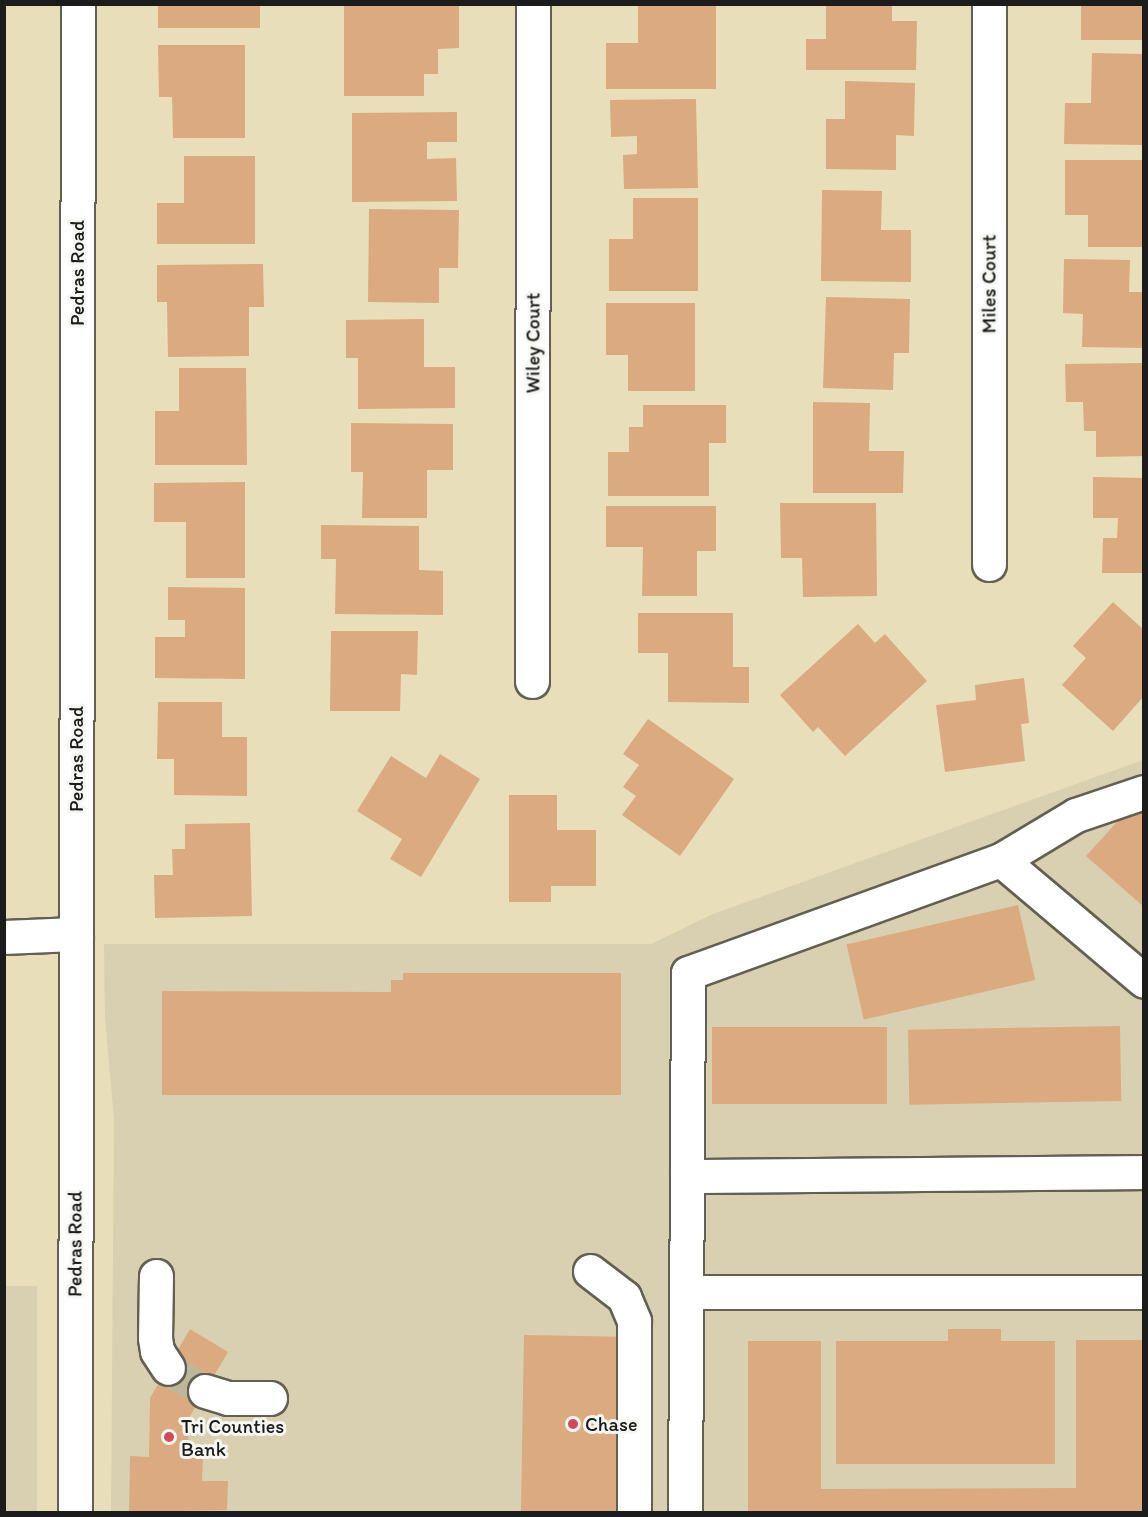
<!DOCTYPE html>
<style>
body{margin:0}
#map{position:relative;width:1148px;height:1517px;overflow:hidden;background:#e8deb9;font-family:Itim,sans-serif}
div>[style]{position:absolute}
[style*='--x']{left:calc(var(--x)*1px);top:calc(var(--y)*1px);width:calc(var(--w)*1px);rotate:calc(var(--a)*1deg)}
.built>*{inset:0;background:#d9d0b1;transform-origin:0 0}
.building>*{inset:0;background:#dbaa80;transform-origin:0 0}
.minor-tunnel>*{height:33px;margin-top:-16.5px;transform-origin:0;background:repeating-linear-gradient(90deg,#bfb79a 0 33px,transparent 0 49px)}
.roads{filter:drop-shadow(2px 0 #636053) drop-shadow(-2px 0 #636053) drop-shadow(0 2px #636053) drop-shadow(0 -2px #636053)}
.minor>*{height:33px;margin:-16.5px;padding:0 16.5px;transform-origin:16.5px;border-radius:16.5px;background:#fff}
.dots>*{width:16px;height:16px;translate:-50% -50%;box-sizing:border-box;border:3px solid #f6f6f2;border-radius:50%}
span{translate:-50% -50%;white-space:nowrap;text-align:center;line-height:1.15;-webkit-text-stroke:6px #f6f6f2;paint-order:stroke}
.street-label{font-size:20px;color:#1c1c1c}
.poi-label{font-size:20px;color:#1c1c1c}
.left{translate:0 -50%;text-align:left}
.frame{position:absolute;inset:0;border:6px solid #1c1c1c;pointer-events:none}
</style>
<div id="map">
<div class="built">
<div style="clip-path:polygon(1143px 760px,1143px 1512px,111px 1512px,114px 1119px,105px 1018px,104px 944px,651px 944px,713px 914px)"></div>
<div style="left:37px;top:1286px;width:226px;height:32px;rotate:90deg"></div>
</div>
<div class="building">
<div style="left:158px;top:4px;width:102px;height:24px"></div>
<div style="clip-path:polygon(826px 4px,892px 4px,892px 21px,917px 21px,916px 70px,806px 70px,806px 39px,826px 39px)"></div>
<div style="left:1081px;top:4px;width:63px;height:36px"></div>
<div style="clip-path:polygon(344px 5px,459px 5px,459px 48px,438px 49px,438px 74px,424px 74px,424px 96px,344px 96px)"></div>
<div style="clip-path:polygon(638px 5px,716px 5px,716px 89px,606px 89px,606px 43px,638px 43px)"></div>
<div style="clip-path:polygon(158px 45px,245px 45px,245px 138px,173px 138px,172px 97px,159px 97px)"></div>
<div style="clip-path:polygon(1092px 53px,1144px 54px,1144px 145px,1064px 144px,1065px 103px,1091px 103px)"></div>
<div style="clip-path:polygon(845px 81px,915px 83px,914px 136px,896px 135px,896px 170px,826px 169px,826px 119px,845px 119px)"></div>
<div style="clip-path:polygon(696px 99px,698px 188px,624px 189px,623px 155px,637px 154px,637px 136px,611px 137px,610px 100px)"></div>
<div style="clip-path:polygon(457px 112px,457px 142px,427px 142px,427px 159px,456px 158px,457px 201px,352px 202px,352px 113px)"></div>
<div style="clip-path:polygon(184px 156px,255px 156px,255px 244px,157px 244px,157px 203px,184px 203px)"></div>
<div style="clip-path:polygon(1065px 160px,1144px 160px,1144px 247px,1088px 247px,1088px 215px,1065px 215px)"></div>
<div style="clip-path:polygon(822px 190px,882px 191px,881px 230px,911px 230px,911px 282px,821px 281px)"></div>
<div style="clip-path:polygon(633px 198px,698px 198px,698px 291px,609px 291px,609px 239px,633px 239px)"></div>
<div style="clip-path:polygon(369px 209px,459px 210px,458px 268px,439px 268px,439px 303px,368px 302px)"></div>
<div style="clip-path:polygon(1064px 259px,1130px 260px,1129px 292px,1144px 292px,1144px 348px,1082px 347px,1083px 314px,1063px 313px)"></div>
<div style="clip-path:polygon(263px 264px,264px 307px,249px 307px,249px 356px,168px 357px,167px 302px,157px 302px,157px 265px)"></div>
<div style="clip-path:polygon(826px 297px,910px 299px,909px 353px,894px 353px,893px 390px,823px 388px)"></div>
<div style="clip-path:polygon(606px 303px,695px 303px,695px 391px,628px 391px,628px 355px,606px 355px)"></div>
<div style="clip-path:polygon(424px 319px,424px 367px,455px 367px,455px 408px,358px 409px,358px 358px,346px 358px,346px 320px)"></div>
<div style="clip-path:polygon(1144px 363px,1144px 456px,1096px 457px,1096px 431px,1084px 431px,1083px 402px,1066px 402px,1065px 364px)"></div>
<div style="clip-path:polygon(179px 368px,246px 368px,247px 465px,155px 465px,155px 411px,179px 411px)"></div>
<div style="clip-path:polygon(813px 402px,870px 403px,869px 451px,904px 451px,903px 493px,813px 493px)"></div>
<div style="clip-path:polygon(643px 405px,726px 405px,726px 443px,709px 443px,709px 496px,608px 496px,608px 452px,629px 452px,629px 427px,643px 427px)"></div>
<div style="clip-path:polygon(351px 423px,453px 424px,453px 470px,427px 470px,427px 518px,362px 518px,363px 472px,351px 472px)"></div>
<div style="clip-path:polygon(1093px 477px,1144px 478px,1144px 573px,1102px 573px,1103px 538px,1117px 538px,1118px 518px,1093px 518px)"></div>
<div style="clip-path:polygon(245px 482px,245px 578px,186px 578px,186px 522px,154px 522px,154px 483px)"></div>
<div style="clip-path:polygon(780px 503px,876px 503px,877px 596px,803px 597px,802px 558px,781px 558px)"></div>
<div style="clip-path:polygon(606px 506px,716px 506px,716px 551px,697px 551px,697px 596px,642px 596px,643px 547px,606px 547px)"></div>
<div style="clip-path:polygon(321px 525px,419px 526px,419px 570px,443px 571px,443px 615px,335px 614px,336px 559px,321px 559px)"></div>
<div style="clip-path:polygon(168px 587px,245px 588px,245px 679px,155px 678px,155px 637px,185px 637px,185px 620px,168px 620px)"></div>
<div style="clip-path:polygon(1113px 602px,1144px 630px,1144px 696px,1113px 731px,1062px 685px,1086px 658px,1073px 646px)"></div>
<div style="clip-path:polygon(638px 613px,733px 613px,733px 667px,749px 667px,749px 703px,668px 702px,668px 653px,638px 653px)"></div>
<div style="clip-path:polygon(858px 624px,875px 643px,885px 634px,927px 681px,845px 756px,818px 727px,813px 732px,780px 695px)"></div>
<div style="clip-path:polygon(331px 631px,418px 631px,417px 675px,401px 674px,400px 711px,330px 711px)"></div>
<div style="clip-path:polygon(1024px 678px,1029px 723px,1021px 724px,1025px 761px,945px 772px,936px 705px,976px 700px,975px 685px)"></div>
<div style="clip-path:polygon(158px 702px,222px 702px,222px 737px,247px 737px,247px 796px,174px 795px,174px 759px,157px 759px)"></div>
<div style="clip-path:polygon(648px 719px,734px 779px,680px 856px,622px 815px,636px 796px,623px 787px,639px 765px,623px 754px)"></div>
<div style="clip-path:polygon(440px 754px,480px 779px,421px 877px,390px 859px,402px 839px,357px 811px,391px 756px,426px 778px)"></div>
<div style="clip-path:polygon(509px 795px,557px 795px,557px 830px,596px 830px,596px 886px,551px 886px,551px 902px,509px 902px)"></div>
<div style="clip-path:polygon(1137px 800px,1144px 806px,1144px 907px,1086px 856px)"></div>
<div style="clip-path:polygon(250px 823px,252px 916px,155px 918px,154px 875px,173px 875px,172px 849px,185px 849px,185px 824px)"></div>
<div style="left:1018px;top:905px;width:77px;height:176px;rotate:77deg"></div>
<div style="clip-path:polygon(403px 973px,621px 973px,621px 1095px,162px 1095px,162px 991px,391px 992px,391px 980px,403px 980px)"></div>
<div style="left:1120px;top:1026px;width:75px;height:212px;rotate:89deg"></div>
<div style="left:887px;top:1027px;width:77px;height:175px;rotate:90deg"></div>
<div style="clip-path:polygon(190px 1329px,228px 1352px,189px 1418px,188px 1457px,203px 1457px,202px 1481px,228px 1481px,227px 1510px,129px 1512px,130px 1456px,149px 1457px,150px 1398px)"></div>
<div style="clip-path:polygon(948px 1329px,1001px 1329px,1001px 1341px,1055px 1341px,1055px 1464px,836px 1464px,836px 1341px,948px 1341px)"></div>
<div style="left:524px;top:1335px;width:98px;height:177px;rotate:1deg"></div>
<div style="clip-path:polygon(1076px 1340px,1144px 1340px,1144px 1512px,748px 1512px,748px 1341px,821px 1341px,821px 1489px,1076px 1488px)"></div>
</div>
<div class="minor-tunnel">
<div style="--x:168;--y:1368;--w:44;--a:31.9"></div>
</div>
<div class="roads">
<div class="minor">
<div style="--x:989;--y:4;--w:560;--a:90"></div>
<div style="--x:532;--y:681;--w:677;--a:-89.92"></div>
<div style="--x:1001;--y:860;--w:87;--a:-31"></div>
<div style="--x:1076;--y:815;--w:72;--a:-18.7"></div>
<div style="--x:4;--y:937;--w:72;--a:-2.4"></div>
<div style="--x:687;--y:1176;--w:457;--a:-0.5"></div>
<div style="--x:590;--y:1271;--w:43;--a:37.4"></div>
<div style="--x:624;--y:1297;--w:26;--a:67"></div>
<div style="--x:634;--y:1321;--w:191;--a:90"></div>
<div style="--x:156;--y:1276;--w:62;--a:90.9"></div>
<div style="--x:155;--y:1338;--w:13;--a:81"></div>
<div style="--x:157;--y:1351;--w:20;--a:57"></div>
<div style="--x:687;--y:1292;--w:457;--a:0"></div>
<div style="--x:205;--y:1391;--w:24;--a:17"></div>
<div style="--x:228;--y:1398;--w:42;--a:0"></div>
<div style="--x:75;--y:1512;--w:1508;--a:-89.89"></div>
<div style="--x:685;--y:1512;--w:539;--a:-89.68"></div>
<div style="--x:688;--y:973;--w:333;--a:-19.9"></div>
<div style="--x:1001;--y:860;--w:187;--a:40.2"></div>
</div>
</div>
<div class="dots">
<div style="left:573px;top:1424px;background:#d1495b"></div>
<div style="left:169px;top:1437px;background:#d1495b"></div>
</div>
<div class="street-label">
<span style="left:77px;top:273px;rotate:-90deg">Pedras Road</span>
<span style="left:989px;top:284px;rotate:-90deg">Miles Court</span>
<span style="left:533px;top:343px;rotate:-90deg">Wiley Court</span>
<span style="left:76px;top:759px;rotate:-90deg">Pedras Road</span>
<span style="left:75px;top:1244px;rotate:-90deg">Pedras Road</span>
</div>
<div class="poi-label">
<span class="left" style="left:585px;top:1424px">Chase</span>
<span class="left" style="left:181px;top:1438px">Tri Counties<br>Bank</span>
</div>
<div class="frame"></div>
</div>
